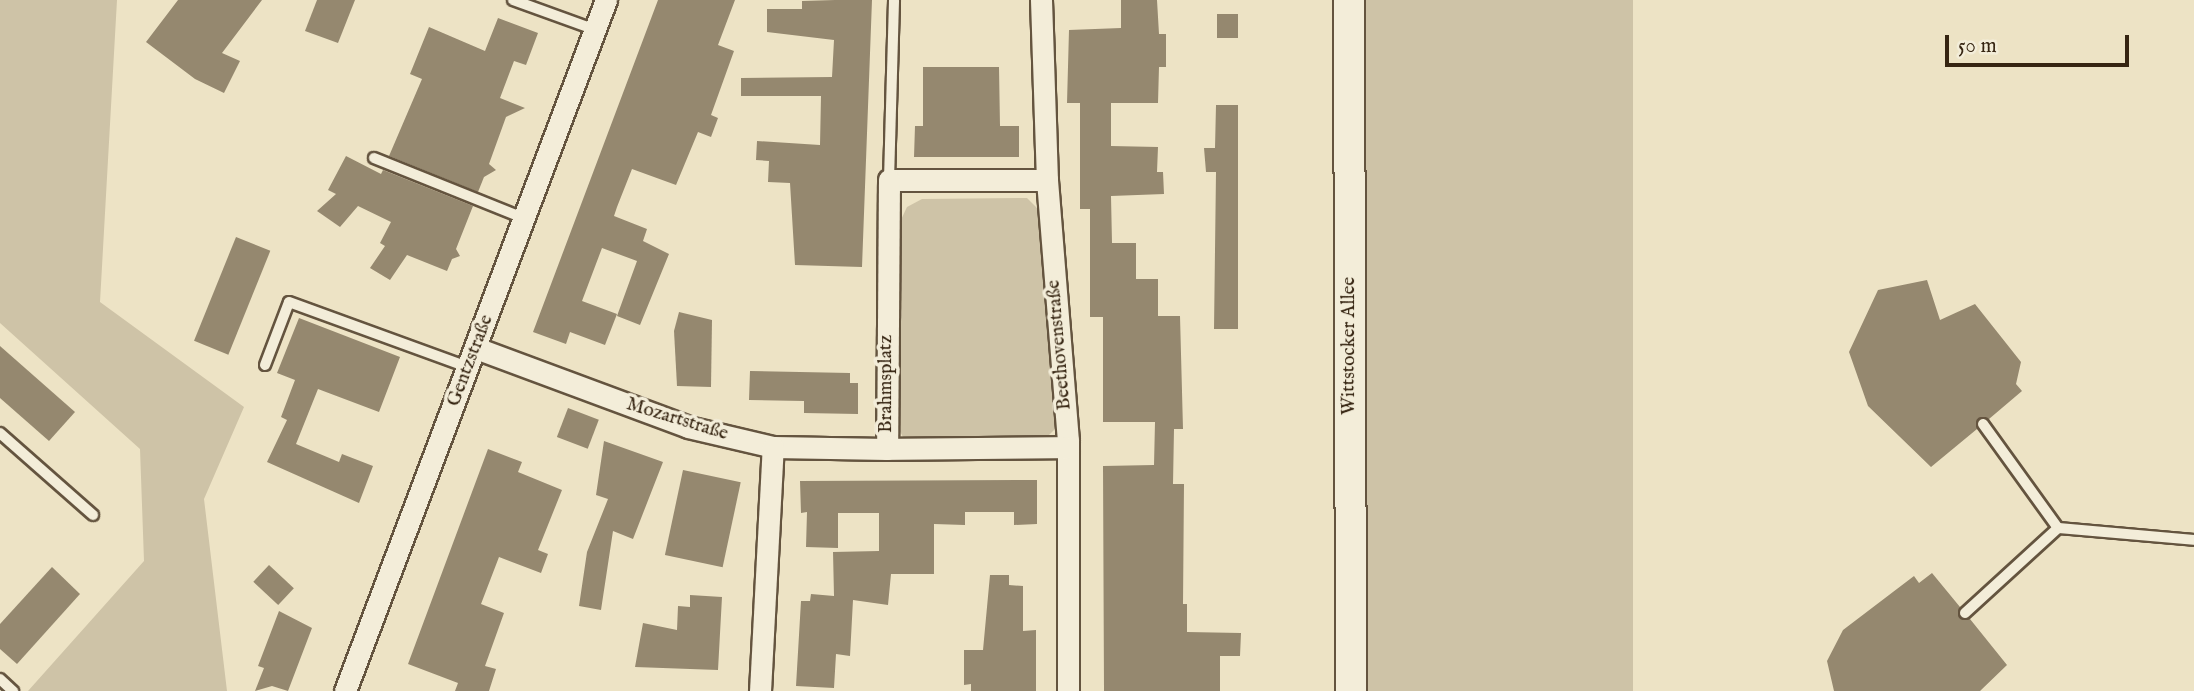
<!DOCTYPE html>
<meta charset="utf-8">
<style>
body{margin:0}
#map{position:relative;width:2194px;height:691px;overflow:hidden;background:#ede3c5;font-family:"IM FELL English",serif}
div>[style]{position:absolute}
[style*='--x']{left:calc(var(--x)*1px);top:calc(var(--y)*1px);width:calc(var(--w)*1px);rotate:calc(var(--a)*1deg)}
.green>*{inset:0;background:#cec3a7;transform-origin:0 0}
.building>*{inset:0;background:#95886f;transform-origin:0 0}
.roads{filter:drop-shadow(2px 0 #64543f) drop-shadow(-2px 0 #64543f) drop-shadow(0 2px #64543f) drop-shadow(0 -2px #64543f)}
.lane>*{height:10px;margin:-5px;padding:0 5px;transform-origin:5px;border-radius:5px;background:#f3edd9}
.street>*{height:21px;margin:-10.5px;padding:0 10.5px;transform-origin:10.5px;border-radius:10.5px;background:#f3edd9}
.secondary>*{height:30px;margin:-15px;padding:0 15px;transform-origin:15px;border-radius:15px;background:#f3edd9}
span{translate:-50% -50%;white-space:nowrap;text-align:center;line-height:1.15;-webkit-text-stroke:7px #f3edd9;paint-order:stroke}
.street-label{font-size:19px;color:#362512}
.scale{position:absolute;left:1945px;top:35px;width:184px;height:32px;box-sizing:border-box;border:4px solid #362512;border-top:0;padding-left:9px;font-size:21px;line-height:24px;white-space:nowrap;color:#362512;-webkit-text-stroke:5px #f3edd9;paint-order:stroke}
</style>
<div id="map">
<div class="green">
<div style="clip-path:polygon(0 0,117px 0,100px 302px,244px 407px,204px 499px,227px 691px,28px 691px,144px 561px,140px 449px,0 323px)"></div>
<div style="left:1361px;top:0;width:272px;height:691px"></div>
<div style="clip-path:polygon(1027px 198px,1039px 210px,1058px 426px,1044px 440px,916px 441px,903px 437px,897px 426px,899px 224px,907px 207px,922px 199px)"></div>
</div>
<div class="building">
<div style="clip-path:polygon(178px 0,262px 0,222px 53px,240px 61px,224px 93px,195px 79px,146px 42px)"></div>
<div style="clip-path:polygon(317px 0,355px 0,338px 43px,305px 31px)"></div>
<div style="clip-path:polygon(658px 0,735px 0,718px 45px,734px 51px,711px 115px,718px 118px,711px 137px,698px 132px,676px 185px,632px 169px,617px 207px,614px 216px,647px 229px,643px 241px,669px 254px,640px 325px,617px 316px,637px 261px,602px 248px,582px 301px,617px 314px,605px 345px,570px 332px,566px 344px,533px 332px)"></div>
<div style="clip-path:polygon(835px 0,872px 0,862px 267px,795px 265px,790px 183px,768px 182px,769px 161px,756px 160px,757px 141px,820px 145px,821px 96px,741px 96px,741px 78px,832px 77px,834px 40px,767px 32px,767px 9px,802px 9px,802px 1px)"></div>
<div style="clip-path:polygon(1121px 0,1157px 0,1159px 34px,1166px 34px,1166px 67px,1159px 67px,1158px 103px,1111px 103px,1111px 146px,1158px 147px,1157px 172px,1163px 172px,1164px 194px,1111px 196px,1112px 243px,1136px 243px,1136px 279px,1158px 279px,1158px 316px,1180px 316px,1183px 429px,1174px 429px,1173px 484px,1184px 484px,1183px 604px,1187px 604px,1187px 632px,1241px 633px,1240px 656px,1220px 656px,1220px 691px,1104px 691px,1103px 466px,1154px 465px,1155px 422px,1103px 422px,1103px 317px,1090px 317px,1090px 209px,1080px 209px,1080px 103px,1067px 103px,1069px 30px,1121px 28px)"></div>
<div style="left:1238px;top:14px;width:24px;height:21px;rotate:90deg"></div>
<div style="clip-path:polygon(498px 18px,538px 33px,526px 65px,514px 61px,500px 98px,525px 108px,506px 117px,489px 164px,496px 170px,484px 177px,478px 192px,389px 156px,422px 79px,410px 74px,429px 27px,485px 51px)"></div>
<div style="clip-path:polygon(923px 67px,999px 67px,1000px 126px,1019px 126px,1019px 157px,914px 157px,915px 126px,923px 126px)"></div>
<div style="clip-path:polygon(1216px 105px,1238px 105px,1238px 329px,1214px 329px,1216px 172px,1206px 172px,1204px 148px,1215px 148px)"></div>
<div style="clip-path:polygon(346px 156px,381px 174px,383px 170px,473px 206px,456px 249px,460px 256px,452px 259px,447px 271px,407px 255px,390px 280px,370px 268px,385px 246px,380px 243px,391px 222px,358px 206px,340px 227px,317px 211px,336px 194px,328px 190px)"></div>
<div style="left:236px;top:237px;width:37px;height:112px;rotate:22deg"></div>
<div style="clip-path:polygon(1927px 280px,1940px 320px,1975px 304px,2021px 362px,2016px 384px,2022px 391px,1989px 419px,1978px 418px,1977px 429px,1931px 467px,1868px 406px,1849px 352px,1878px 290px)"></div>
<div style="clip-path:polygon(679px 312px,712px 320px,711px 387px,677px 386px,674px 331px)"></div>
<div style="clip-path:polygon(299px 318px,400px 357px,379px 412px,318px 389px,296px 444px,339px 462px,342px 454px,373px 466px,359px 503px,267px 462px,287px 420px,281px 417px,295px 380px,277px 373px)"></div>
<div style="clip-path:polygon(0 346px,75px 412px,49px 441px,0 398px)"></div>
<div style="clip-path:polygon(750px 371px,850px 373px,850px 383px,858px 383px,858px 414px,804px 413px,804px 401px,749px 400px)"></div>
<div style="left:568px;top:408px;width:33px;height:31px;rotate:21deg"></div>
<div style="clip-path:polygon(604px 441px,663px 462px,633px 539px,613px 531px,601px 610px,579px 606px,587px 552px,608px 499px,596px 495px)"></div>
<div style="clip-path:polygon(488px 449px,522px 462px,518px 472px,562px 490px,538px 550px,548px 554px,541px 573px,499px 557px,481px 604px,504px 613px,485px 666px,496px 669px,489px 691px,455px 691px,458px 683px,408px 664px)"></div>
<div style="left:683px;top:470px;width:59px;height:87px;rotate:12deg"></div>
<div style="clip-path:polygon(1037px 480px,1037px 524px,1014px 525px,1014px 512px,965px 512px,965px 525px,934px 524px,934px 574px,891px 574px,888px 605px,853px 600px,850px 656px,836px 654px,834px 688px,796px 686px,801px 601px,810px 601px,811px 594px,834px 596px,833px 552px,879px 551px,879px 513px,838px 513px,838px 548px,806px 547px,807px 512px,801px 513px,800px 481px)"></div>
<div style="left:269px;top:565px;width:34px;height:23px;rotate:43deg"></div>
<div style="clip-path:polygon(52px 567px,80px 594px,17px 664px,0 649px,0 624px)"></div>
<div style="clip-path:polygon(1932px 573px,1960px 607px,1959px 618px,1970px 619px,2007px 665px,1980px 691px,1834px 691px,1827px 661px,1843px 630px,1914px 576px,1919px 583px)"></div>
<div style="clip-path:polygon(990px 575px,1009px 575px,1009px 585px,1023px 586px,1023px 631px,1036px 630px,1036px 691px,971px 691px,971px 684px,964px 685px,964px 650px,983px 650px)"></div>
<div style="clip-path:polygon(690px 595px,722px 597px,718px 670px,635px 667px,643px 623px,677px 630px,678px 606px,690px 607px)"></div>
<div style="clip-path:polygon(279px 611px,312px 628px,288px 691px,272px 686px,255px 691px,264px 668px,258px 666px)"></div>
</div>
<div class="roads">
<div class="lane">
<div style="--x:513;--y:0;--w:88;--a:19.9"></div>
<div style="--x:374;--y:158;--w:161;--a:21.9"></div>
<div style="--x:889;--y:180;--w:180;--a:-88.4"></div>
<div style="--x:265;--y:365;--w:67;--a:-69.1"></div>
<div style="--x:289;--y:302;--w:190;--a:20"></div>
<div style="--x:1983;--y:424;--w:128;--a:54.2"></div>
<div style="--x:0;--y:433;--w:124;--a:41.4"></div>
<div style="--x:1965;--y:613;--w:126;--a:-42.4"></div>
<div style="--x:2058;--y:528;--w:137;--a:5"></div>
<div style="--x:0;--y:679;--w:18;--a:43"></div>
</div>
<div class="street">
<div style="--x:1041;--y:0;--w:180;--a:88.1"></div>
<div style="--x:1047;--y:180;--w:261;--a:85.4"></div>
<div style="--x:1068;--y:440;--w:251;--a:90"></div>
<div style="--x:1047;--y:180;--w:158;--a:180"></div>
<div style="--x:889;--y:180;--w:269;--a:90.4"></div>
<div style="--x:887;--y:449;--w:181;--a:-0.6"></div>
<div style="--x:476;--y:348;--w:226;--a:20.4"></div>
<div style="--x:688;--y:427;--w:87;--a:13.2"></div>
<div style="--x:773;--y:447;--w:114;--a:1"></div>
<div style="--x:345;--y:691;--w:739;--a:-69.31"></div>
<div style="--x:760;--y:691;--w:244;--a:-87"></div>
</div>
<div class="secondary">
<div style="--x:1349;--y:0;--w:691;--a:89.83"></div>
</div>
</div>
<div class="street-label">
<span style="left:1060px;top:345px;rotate:-95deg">Beethovenstraße</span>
<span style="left:1350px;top:346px;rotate:-90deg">Wittstocker Allee</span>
<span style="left:471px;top:361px;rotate:-69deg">Gentzstraße</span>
<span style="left:887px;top:384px;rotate:-90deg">Brahmsplatz</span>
<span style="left:677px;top:420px;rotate:17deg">Mozartstraße</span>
</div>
<div class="scale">50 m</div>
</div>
